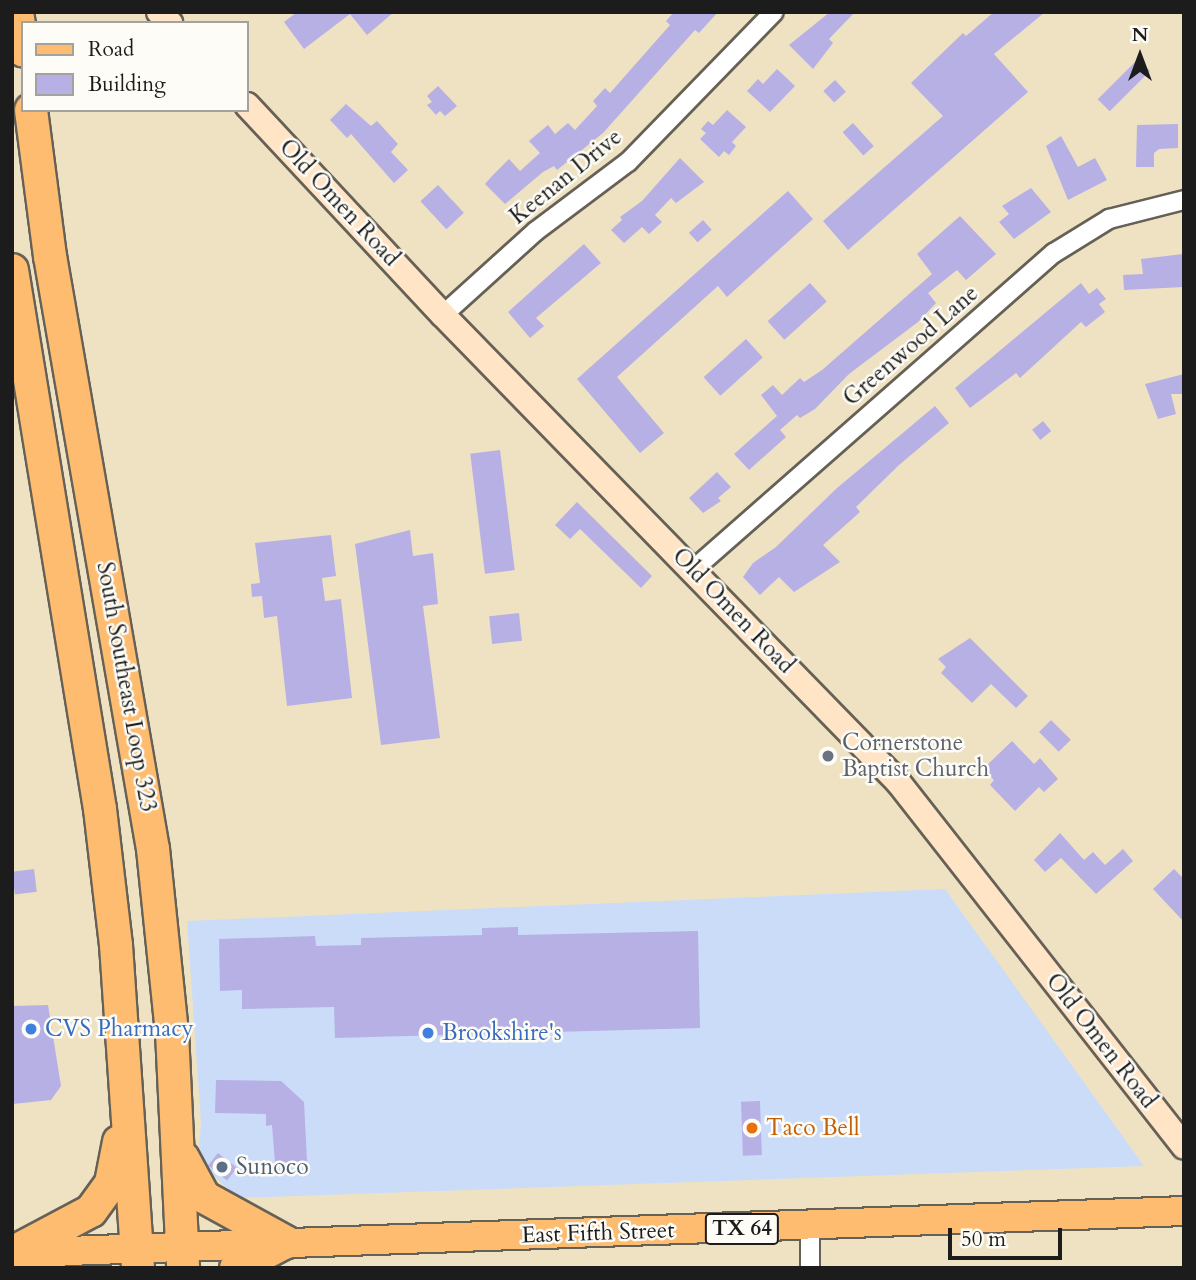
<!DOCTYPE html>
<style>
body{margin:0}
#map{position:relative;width:1196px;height:1280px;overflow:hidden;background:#eee2c3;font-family:Cardo,serif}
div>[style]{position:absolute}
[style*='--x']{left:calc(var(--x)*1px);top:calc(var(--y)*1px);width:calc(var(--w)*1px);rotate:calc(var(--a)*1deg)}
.built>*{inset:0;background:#cbdcf9}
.building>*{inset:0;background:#b7b0e5;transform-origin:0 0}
.roads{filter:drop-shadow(2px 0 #666156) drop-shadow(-2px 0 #666156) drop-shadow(0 2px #666156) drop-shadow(0 -2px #666156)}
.street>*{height:18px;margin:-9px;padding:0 9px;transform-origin:9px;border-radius:9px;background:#fff}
.secondary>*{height:24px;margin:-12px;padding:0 12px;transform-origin:12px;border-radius:12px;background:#ffe4c6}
.primary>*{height:28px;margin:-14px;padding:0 14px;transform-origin:14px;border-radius:14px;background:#febc70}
.highway>*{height:32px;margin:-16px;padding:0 16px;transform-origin:16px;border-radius:16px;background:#febc70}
.dots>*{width:19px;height:19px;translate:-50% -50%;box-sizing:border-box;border:4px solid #fdfcf7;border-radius:50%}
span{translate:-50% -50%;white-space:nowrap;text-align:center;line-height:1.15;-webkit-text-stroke:5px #fdfcf7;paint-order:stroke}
.shield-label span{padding:2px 5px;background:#fdfcf7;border:2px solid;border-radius:5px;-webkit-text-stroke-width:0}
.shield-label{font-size:21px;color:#1c1c1c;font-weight:700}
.street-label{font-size:23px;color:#1c1c1c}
.worship-label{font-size:23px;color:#5b616d}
.left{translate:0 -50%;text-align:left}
.shop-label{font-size:23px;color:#366cbe}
.food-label{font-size:23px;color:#c56008}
.service-label{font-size:23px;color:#4e5e75}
.frame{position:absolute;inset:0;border:14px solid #1c1c1c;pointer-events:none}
.legend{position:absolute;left:21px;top:21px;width:228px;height:91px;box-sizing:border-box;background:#fdfcf7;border:2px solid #a3a29f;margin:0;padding:9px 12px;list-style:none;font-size:21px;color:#1c1c1c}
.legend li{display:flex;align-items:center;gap:14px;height:35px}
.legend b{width:35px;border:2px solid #a3a29f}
.north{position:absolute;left:1105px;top:21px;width:70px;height:70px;-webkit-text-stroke:5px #fdfcf7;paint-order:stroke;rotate:0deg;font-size:19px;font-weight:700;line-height:28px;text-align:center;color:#1c1c1c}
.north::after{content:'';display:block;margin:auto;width:24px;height:32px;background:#1c1c1c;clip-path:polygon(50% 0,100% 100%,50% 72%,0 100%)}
.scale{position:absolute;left:948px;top:1228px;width:114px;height:32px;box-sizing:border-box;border:4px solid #1c1c1c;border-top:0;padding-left:9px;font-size:21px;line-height:24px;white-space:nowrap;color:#1c1c1c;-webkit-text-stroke:5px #fdfcf7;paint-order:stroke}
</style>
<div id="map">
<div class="built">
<div style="clip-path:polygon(945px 889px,1144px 1166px,238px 1198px,207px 1170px,199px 1146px,201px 1123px,187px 921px)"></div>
</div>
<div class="building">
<div style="clip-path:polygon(297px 12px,394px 12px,367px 35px,350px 14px,304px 49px,284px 22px)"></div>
<div style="clip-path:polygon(674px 12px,718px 12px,699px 33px,695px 30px,603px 133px,557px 170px,554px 166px,543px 172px,505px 204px,485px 184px,492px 176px,509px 159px,520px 171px,540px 153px,529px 141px,548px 125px,555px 134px,568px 123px,575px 130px,597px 106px,593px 101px,605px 88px,610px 93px,670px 25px,666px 21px)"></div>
<div style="clip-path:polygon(830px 12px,855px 12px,829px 39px,833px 43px,813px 69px,789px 45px)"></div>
<div style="clip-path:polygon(994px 12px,1045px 12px,994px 54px,1028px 92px,848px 250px,823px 221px,943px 116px,911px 83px,963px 33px,966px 36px)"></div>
<div style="left:1138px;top:59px;width:17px;height:57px;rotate:45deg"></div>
<div style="clip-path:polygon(777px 69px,795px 86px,770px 112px,747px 91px,758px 79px,763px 84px)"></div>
<div style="left:835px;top:80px;width:16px;height:16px;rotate:47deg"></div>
<div style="clip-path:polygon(438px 86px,457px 106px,445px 116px,440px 111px,436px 115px,427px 105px,432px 102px,427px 96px)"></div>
<div style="clip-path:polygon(346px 104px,371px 126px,377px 121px,398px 144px,391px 152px,408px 170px,394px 183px,351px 134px,347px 138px,330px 120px)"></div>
<div style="clip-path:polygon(727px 110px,746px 127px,732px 142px,736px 146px,729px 155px,724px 151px,719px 157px,700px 139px,706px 133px,701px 129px,708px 121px,713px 125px)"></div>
<div style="left:853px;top:123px;width:31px;height:14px;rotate:48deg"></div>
<div style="clip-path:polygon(1178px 124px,1178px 148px,1159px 149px,1154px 153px,1154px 167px,1136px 167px,1137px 125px)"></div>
<div style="clip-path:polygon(1061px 136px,1078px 167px,1095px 158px,1107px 180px,1068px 200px,1046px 146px)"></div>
<div style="clip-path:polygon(680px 158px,704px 182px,676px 203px,671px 198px,655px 215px,662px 222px,649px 234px,642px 227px,624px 243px,611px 230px,622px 220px,620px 217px,642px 201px)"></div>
<div style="left:438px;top:185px;width:38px;height:24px;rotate:47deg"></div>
<div style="clip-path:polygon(1031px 188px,1051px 212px,1014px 239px,999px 222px,1009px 214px,1002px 206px)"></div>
<div style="clip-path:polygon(788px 191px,813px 219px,727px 297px,718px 286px,617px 377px,664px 433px,640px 453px,577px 379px)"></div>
<div style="clip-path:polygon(960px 216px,996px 254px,966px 280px,957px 270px,928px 293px,936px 303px,918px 322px,849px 374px,815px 409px,800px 418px,797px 415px,780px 430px,786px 437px,749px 470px,734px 454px,777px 416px,761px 395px,773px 385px,782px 395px,800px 378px,804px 382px,822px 370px,932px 274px,917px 254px)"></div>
<div style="left:703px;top:220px;width:13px;height:19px;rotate:48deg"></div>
<div style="clip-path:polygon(584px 244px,601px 263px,536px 318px,544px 326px,530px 338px,508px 312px)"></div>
<div style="clip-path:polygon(1183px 254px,1184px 287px,1124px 290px,1123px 275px,1143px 274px,1141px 259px)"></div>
<div style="left:810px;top:283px;width:25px;height:57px;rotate:48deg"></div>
<div style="clip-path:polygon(1081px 283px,1089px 294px,1097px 288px,1106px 299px,1099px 304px,1105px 312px,1086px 327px,1081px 322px,1020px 378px,1016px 373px,970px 408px,955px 388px)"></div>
<div style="left:746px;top:339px;width:25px;height:57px;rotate:48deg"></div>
<div style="clip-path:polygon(1184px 374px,1184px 394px,1171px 394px,1176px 414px,1158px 419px,1145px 384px)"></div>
<div style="clip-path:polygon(935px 406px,949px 423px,899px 465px,856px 507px,860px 512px,823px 545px,840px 562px,794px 592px,779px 577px,760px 595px,743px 577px,753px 563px,776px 547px,837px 488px)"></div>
<div style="left:1043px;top:421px;width:13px;height:14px;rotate:51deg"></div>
<div style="left:500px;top:450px;width:121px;height:30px;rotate:83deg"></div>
<div style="clip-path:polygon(717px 472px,731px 487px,718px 498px,721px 501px,703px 513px,689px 498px)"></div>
<div style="clip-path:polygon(577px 502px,652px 576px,641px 588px,580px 529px,570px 539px,555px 525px)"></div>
<div style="clip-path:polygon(410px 530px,413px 556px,433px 553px,438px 604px,423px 606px,440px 738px,381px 745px,355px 544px)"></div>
<div style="clip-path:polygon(331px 535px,336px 576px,322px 578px,325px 601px,341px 599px,352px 698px,287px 706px,277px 616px,264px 618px,262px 596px,252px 597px,251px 584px,260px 583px,255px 543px)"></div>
<div style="left:519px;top:613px;width:28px;height:30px;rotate:84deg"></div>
<div style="clip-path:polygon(970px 638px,1028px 696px,1016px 708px,991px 684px,972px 703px,941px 673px,946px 667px,938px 659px)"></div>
<div style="left:1051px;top:720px;width:28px;height:17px;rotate:45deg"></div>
<div style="clip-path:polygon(1012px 741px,1034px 764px,1040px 758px,1058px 779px,1044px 792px,1039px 787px,1015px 811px,990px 785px,994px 780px,983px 769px)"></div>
<div style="clip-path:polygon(1060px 833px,1084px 860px,1093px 852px,1105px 865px,1123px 849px,1133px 861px,1096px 894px,1061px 858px,1045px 872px,1034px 860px)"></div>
<div style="left:34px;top:869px;width:23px;height:22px;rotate:83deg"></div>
<div style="clip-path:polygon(1174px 869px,1184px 879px,1184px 922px,1153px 889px)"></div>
<div style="clip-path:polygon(518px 927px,518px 935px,698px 931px,700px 1028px,335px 1038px,334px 1007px,242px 1009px,242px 990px,220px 991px,219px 939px,315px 936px,316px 946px,361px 945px,361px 938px,482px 935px,482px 928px)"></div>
<div style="clip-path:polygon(48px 1005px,61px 1086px,51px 1100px,13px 1104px,12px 1006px)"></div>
<div style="clip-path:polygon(216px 1080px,281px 1081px,304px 1102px,307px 1161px,275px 1163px,272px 1125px,266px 1126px,266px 1114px,215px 1113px)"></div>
<div style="left:760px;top:1101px;width:54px;height:19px;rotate:88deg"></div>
<div style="left:218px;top:1153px;width:24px;height:16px;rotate:38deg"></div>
</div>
<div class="roads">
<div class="street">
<div style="--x:443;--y:315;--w:125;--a:-42.1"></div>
<div style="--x:536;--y:231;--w:115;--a:-36.9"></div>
<div style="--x:628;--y:162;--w:209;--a:-45.8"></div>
<div style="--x:694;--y:569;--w:479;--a:-41.3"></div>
<div style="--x:1054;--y:253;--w:65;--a:-31.7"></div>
<div style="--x:1109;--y:219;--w:77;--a:-14.2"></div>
<div style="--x:810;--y:1226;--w:42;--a:90"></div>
</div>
<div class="secondary">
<div style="--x:159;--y:12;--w:16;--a:45"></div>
<div style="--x:247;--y:105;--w:287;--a:47"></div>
<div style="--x:443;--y:315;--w:653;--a:45.74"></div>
<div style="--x:899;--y:783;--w:462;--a:51.9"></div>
</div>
<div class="primary">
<div style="--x:12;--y:1253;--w:1173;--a:-2.05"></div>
</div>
<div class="highway">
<div style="--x:17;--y:12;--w:39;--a:81"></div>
<div style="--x:31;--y:110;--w:147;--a:82.6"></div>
<div style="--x:50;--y:256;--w:602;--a:80.15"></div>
<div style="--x:153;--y:849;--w:184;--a:84.1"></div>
<div style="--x:172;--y:1032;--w:236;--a:87.3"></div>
<div style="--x:12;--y:270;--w:546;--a:80.73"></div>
<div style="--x:100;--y:809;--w:137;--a:83.3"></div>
<div style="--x:116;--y:945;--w:324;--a:86.1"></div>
<div style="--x:183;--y:1158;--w:44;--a:61.7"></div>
<div style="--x:204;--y:1197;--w:94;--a:28.8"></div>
<div style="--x:12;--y:1253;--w:89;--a:-28"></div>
<div style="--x:91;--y:1211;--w:34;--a:-54"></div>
<div style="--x:111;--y:1183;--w:42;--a:-79"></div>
<div style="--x:12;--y:1256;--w:39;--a:18"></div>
<div style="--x:236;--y:1268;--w:56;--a:-27.5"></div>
</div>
</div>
<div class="dots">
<div style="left:828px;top:756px;background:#6b7280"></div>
<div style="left:31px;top:1029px;background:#3f7fe0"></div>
<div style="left:428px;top:1033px;background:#3f7fe0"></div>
<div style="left:752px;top:1128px;background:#e8710a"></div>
<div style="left:222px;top:1167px;background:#5c6f8a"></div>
</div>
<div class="shield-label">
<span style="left:742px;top:1229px">TX 64</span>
</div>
<div class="street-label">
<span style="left:566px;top:177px;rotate:-39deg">Keenan Drive</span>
<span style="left:339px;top:203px;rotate:47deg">Old Omen Road</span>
<span style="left:911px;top:346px;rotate:-41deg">Greenwood Lane</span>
<span style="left:733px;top:611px;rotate:46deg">Old Omen Road</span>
<span style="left:126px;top:687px;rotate:80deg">South Southeast Loop 323</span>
<span style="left:1101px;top:1041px;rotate:52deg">Old Omen Road</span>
<span style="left:598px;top:1233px;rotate:-2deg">East Fifth Street</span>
</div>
<div class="worship-label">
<span class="left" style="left:842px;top:756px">Cornerstone<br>Baptist Church</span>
</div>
<div class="shop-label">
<span class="left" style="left:45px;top:1029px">CVS Pharmacy</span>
<span class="left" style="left:442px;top:1033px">Brookshire's</span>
</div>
<div class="food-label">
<span class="left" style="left:766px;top:1128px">Taco Bell</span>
</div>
<div class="service-label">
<span class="left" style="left:236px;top:1167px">Sunoco</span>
</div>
<div class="frame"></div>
<ul class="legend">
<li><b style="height:9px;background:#febc70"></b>Road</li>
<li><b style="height:19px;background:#b7b0e5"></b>Building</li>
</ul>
<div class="north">N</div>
<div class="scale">50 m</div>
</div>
